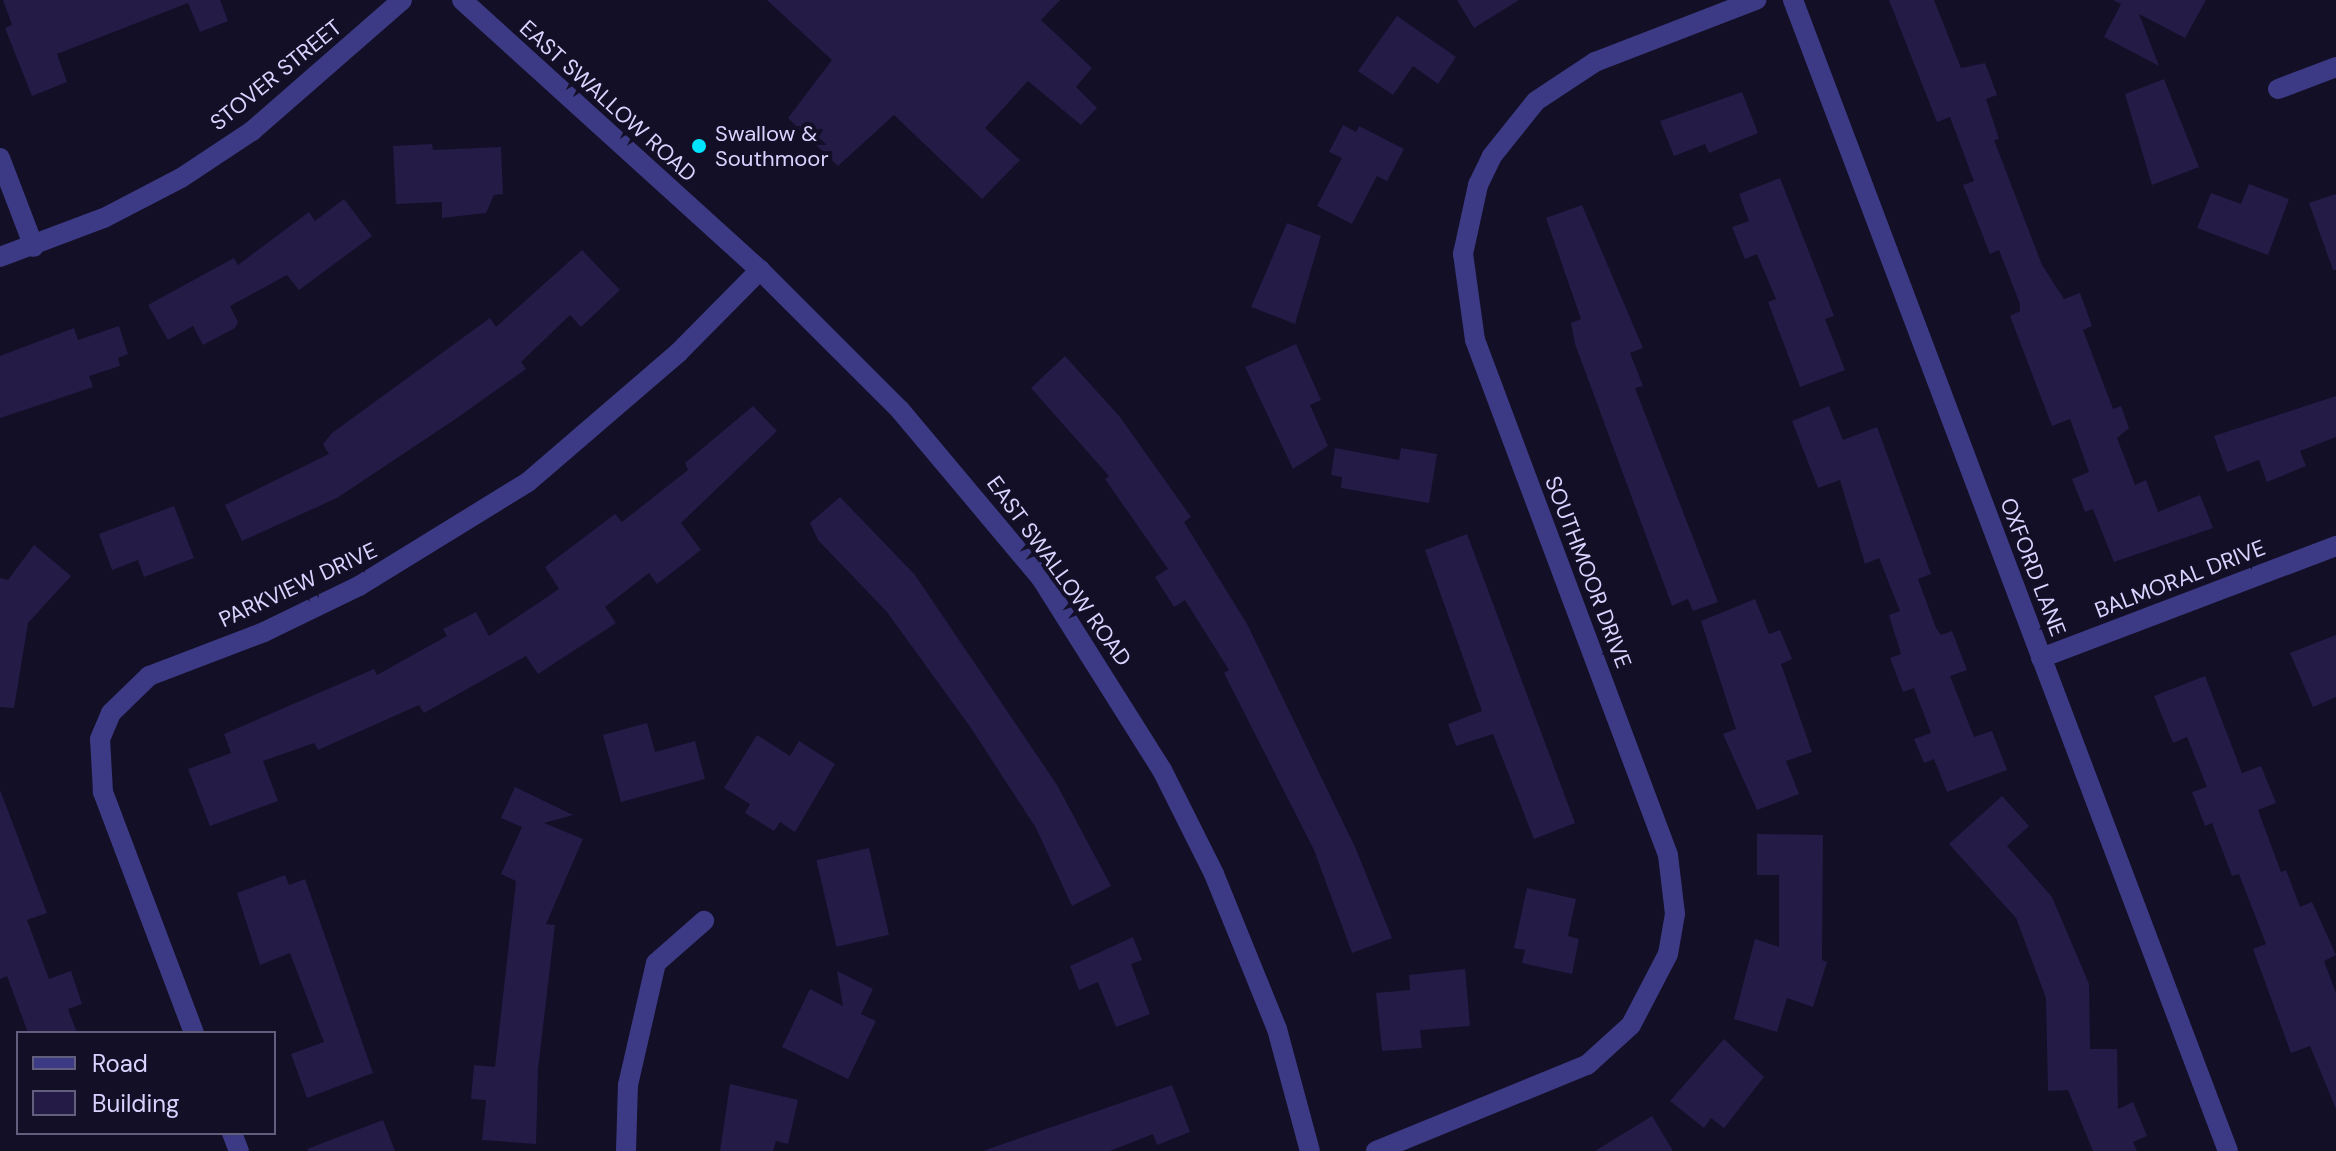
<!DOCTYPE html>
<style>
body{margin:0}
#map{position:relative;width:2336px;height:1151px;overflow:hidden;background:#130f26;font-family:"DM Sans",sans-serif}
div>[style]{position:absolute}
[style*='--x']{left:calc(var(--x)*1px);top:calc(var(--y)*1px);width:calc(var(--w)*1px);rotate:calc(var(--a)*1deg)}
.building>*{inset:0;background:#241b47;transform-origin:0 0}
.minor>*{height:20px;margin:-10px;padding:0 10px;transform-origin:10px;border-radius:10px;background:#3d3a85}
.dots>*{width:22px;height:22px;translate:-50% -50%;box-sizing:border-box;border:4px solid #130f26;border-radius:50%}
span{translate:-50% -50%;white-space:nowrap;text-align:center;line-height:1.15;-webkit-text-stroke:8px #130f26;paint-order:stroke}
.street-label{font-size:22px;color:#d9d4ff}
.poi-label{font-size:22px;color:#d9d4ff}
.left{translate:0 -50%;text-align:left}
.legend{position:absolute;left:16px;top:1031px;width:260px;height:104px;box-sizing:border-box;background:#130f26;border:2px solid #625e7d;margin:0;padding:10px 14px;list-style:none;font-size:24px;color:#d9d4ff}
.legend li{display:flex;align-items:center;gap:16px;height:40px}
.legend b{width:40px;border:2px solid #625e7d}
</style>
<div id="map">
<div class="building">
<div style="clip-path:polygon(3px 0,220px 0,228px 21px,200px 32px,188px 3px,57px 54px,67px 82px,32px 96px,5px 28px,12px 25px)"></div>
<div style="clip-path:polygon(767px 0,1060px 0,1041px 20px,1092px 68px,1076px 87px,1097px 108px,1081px 125px,1028px 81px,985px 128px,1020px 160px,982px 199px,894px 115px,838px 166px,788px 118px,832px 60px)"></div>
<div style="clip-path:polygon(1457px 0,1519px 0,1474px 28px)"></div>
<div style="clip-path:polygon(1889px 0,1934px 0,1961px 68px,1985px 63px,1997px 95px,1986px 99px,1999px 139px,1994px 140px,2042px 265px,2064px 299px,2080px 293px,2092px 326px,2083px 330px,2113px 409px,2121px 406px,2129px 428px,2117px 438px,2135px 485px,2146px 480px,2158px 512px,2200px 495px,2213px 528px,2114px 562px,2093px 509px,2085px 512px,2072px 479px,2089px 472px,2070px 419px,2052px 426px,2010px 316px,2020px 311px,2020px 304px,1999px 250px,1990px 254px,1963px 185px,1974px 181px,1950px 117px,1937px 122px)"></div>
<div style="clip-path:polygon(2113px 0,2206px 0,2185px 38px,2139px 14px,2159px 66px,2104px 37px,2121px 4px)"></div>
<div style="clip-path:polygon(1397px 16px,1456px 57px,1438px 84px,1413px 66px,1393px 95px,1358px 71px)"></div>
<div style="clip-path:polygon(2164px 79px,2199px 167px,2152px 185px,2125px 94px)"></div>
<div style="clip-path:polygon(1742px 92px,1758px 133px,1709px 153px,1705px 144px,1674px 156px,1660px 121px)"></div>
<div style="clip-path:polygon(1343px 125px,1356px 132px,1359px 126px,1404px 149px,1387px 181px,1377px 176px,1352px 224px,1317px 206px,1342px 158px,1329px 152px)"></div>
<div style="clip-path:polygon(432px 144px,433px 150px,501px 147px,503px 194px,494px 195px,486px 213px,442px 218px,442px 202px,396px 204px,393px 146px)"></div>
<div style="clip-path:polygon(1780px 178px,1834px 316px,1825px 319px,1845px 370px,1800px 387px,1768px 302px,1776px 299px,1757px 254px,1745px 259px,1732px 227px,1749px 221px,1739px 194px)"></div>
<div style="clip-path:polygon(2249px 184px,2289px 199px,2268px 255px,2197px 228px,2211px 193px,2241px 204px)"></div>
<div style="clip-path:polygon(2336px 194px,2336px 270px,2333px 270px,2309px 203px)"></div>
<div style="clip-path:polygon(344px 199px,372px 236px,299px 290px,287px 275px,230px 306px,238px 322px,235px 328px,203px 345px,193px 326px,168px 340px,148px 305px,234px 258px,238px 265px,309px 212px,315px 221px)"></div>
<div style="clip-path:polygon(1582px 205px,1643px 348px,1630px 353px,1643px 386px,1635px 388px,1718px 602px,1693px 611px,1688px 599px,1672px 606px,1575px 344px,1571px 323px,1581px 319px,1546px 218px)"></div>
<div style="clip-path:polygon(1287px 223px,1321px 236px,1295px 324px,1251px 307px)"></div>
<div style="clip-path:polygon(582px 250px,620px 290px,581px 327px,570px 315px,521px 362px,526px 369px,457px 418px,337px 498px,242px 541px,225px 505px,329px 454px,323px 444px,332px 433px,490px 318px,496px 327px)"></div>
<div style="clip-path:polygon(119px 326px,128px 354px,118px 358px,120px 366px,89px 376px,93px 387px,0 418px,0 356px,74px 328px,78px 340px)"></div>
<div style="clip-path:polygon(1296px 344px,1321px 400px,1310px 405px,1328px 446px,1293px 469px,1245px 367px)"></div>
<div style="clip-path:polygon(1065px 356px,1120px 417px,1191px 517px,1184px 522px,1247px 624px,1355px 847px,1392px 938px,1352px 953px,1314px 850px,1224px 673px,1229px 670px,1185px 600px,1174px 607px,1155px 577px,1168px 569px,1105px 479px,1109px 476px,1031px 388px)"></div>
<div style="clip-path:polygon(2336px 396px,2336px 437px,2300px 451px,2306px 466px,2267px 482px,2259px 460px,2227px 472px,2214px 436px)"></div>
<div style="clip-path:polygon(753px 406px,777px 431px,681px 523px,701px 550px,657px 584px,649px 573px,605px 607px,616px 623px,538px 674px,526px 656px,424px 713px,419px 705px,318px 750px,314px 743px,263px 761px,278px 801px,210px 826px,188px 769px,231px 753px,224px 734px,374px 669px,377px 675px,447px 636px,443px 629px,476px 612px,489px 636px,559px 589px,545px 567px,615px 514px,622px 522px,688px 470px,685px 463px)"></div>
<div style="clip-path:polygon(1829px 406px,1843px 440px,1877px 427px,1931px 574px,1918px 579px,1936px 628px,1941px 635px,1952px 631px,1967px 670px,1950px 676px,1974px 737px,1992px 731px,2007px 770px,1947px 792px,1934px 759px,1924px 763px,1914px 739px,1931px 733px,1914px 688px,1903px 692px,1890px 658px,1901px 654px,1889px 615px,1900px 611px,1879px 558px,1865px 564px,1840px 480px,1818px 488px,1792px 421px)"></div>
<div style="clip-path:polygon(1335px 448px,1399px 460px,1401px 448px,1437px 454px,1429px 503px,1341px 488px,1342px 477px,1331px 475px)"></div>
<div style="clip-path:polygon(840px 497px,915px 575px,1057px 785px,1111px 886px,1072px 906px,1036px 828px,971px 728px,887px 612px,818px 540px,810px 523px)"></div>
<div style="clip-path:polygon(174px 506px,194px 558px,144px 577px,138px 560px,112px 570px,99px 534px)"></div>
<div style="clip-path:polygon(1467px 534px,1575px 823px,1534px 839px,1493px 734px,1456px 746px,1448px 724px,1482px 711px,1425px 550px)"></div>
<div style="clip-path:polygon(34px 545px,71px 576px,28px 623px,14px 708px,0 707px,0 578px,8px 580px)"></div>
<div style="clip-path:polygon(1755px 599px,1769px 634px,1780px 630px,1792px 659px,1781px 664px,1812px 752px,1786px 761px,1799px 794px,1757px 810px,1723px 734px,1736px 729px,1701px 621px)"></div>
<div style="clip-path:polygon(2336px 635px,2336px 697px,2313px 707px,2290px 653px)"></div>
<div style="clip-path:polygon(2205px 676px,2242px 773px,2261px 766px,2276px 803px,2258px 810px,2281px 872px,2286px 870px,2300px 907px,2312px 902px,2336px 955px,2324px 961px,2336px 993px,2336px 1109px,2310px 1046px,2291px 1053px,2253px 949px,2266px 944px,2239px 874px,2232px 876px,2212px 823px,2205px 826px,2192px 792px,2207px 787px,2187px 737px,2173px 743px,2154px 696px)"></div>
<div style="clip-path:polygon(647px 723px,655px 752px,695px 741px,705px 779px,621px 802px,603px 735px)"></div>
<div style="clip-path:polygon(757px 735px,790px 756px,799px 741px,835px 764px,795px 832px,780px 822px,774px 831px,745px 813px,750px 804px,724px 788px)"></div>
<div style="clip-path:polygon(515px 787px,573px 815px,544px 823px,583px 839px,546px 924px,555px 925px,538px 1069px,536px 1144px,482px 1140px,486px 1100px,471px 1099px,474px 1065px,495px 1067px,516px 881px,501px 874px,522px 827px,501px 818px)"></div>
<div style="clip-path:polygon(0 790px,47px 913px,27px 920px,49px 979px,71px 971px,82px 1004px,68px 1009px,77px 1033px,28px 1033px,7px 976px,0 979px)"></div>
<div style="clip-path:polygon(2002px 796px,2029px 826px,2007px 846px,2052px 897px,2089px 984px,2090px 1049px,2117px 1049px,2118px 1109px,2133px 1102px,2147px 1136px,2133px 1142px,2137px 1151px,2093px 1151px,2068px 1090px,2048px 1091px,2046px 998px,2016px 918px,1949px 844px)"></div>
<div style="clip-path:polygon(1757px 834px,1823px 835px,1822px 960px,1827px 962px,1813px 1007px,1787px 998px,1777px 1032px,1734px 1019px,1755px 939px,1779px 947px,1779px 875px,1757px 875px)"></div>
<div style="left:869px;top:848px;width:89px;height:54px;rotate:77deg"></div>
<div style="clip-path:polygon(285px 875px,289px 885px,305px 879px,373px 1073px,307px 1098px,291px 1054px,324px 1042px,290px 953px,260px 965px,237px 893px)"></div>
<div style="clip-path:polygon(1527px 888px,1576px 899px,1568px 936px,1579px 939px,1572px 974px,1522px 963px,1525px 950px,1514px 948px)"></div>
<div style="clip-path:polygon(1133px 937px,1142px 960px,1131px 964px,1150px 1014px,1116px 1027px,1098px 982px,1079px 990px,1070px 966px)"></div>
<div style="clip-path:polygon(1465px 969px,1470px 1026px,1420px 1030px,1422px 1048px,1382px 1051px,1376px 993px,1410px 990px,1409px 975px)"></div>
<div style="clip-path:polygon(837px 971px,873px 989px,861px 1014px,876px 1021px,848px 1079px,782px 1047px,810px 989px,843px 1006px)"></div>
<div style="clip-path:polygon(1724px 1039px,1764px 1077px,1724px 1128px,1711px 1118px,1704px 1128px,1670px 1101px)"></div>
<div style="clip-path:polygon(730px 1084px,798px 1100px,788px 1144px,776px 1141px,773px 1151px,720px 1151px)"></div>
<div style="clip-path:polygon(1172px 1085px,1190px 1132px,1157px 1145px,1153px 1134px,1110px 1151px,983px 1151px)"></div>
<div style="clip-path:polygon(1652px 1116px,1673px 1151px,1595px 1151px)"></div>
<div style="clip-path:polygon(383px 1120px,395px 1151px,308px 1151px,307px 1149px)"></div>
</div>
<div class="minor">
<div style="--x:462;--y:0;--w:402;--a:42.2"></div>
<div style="--x:760;--y:270;--w:198;--a:45"></div>
<div style="--x:900;--y:410;--w:219;--a:50"></div>
<div style="--x:1041;--y:578;--w:227;--a:57.8"></div>
<div style="--x:1162;--y:770;--w:116;--a:63.4"></div>
<div style="--x:1214;--y:874;--w:167;--a:67.9"></div>
<div style="--x:1277;--y:1029;--w:126;--a:74.9"></div>
<div style="--x:1793;--y:0;--w:1230;--a:69.3"></div>
<div style="--x:2278;--y:89;--w:62;--a:-20.8"></div>
<div style="--x:0;--y:158;--w:95;--a:69.1"></div>
<div style="--x:0;--y:257;--w:111;--a:-20.6"></div>
<div style="--x:104;--y:218;--w:87;--a:-27.5"></div>
<div style="--x:181;--y:178;--w:85;--a:-33.5"></div>
<div style="--x:252;--y:131;--w:199;--a:-41.1"></div>
<div style="--x:2041;--y:658;--w:316;--a:-20.8"></div>
<div style="--x:194;--y:1033;--w:258;--a:-110.7"></div>
<div style="--x:103;--y:792;--w:53;--a:-93.2"></div>
<div style="--x:100;--y:739;--w:28;--a:-67"></div>
<div style="--x:111;--y:713;--w:53;--a:-44.2"></div>
<div style="--x:149;--y:676;--w:123;--a:-20.9"></div>
<div style="--x:264;--y:632;--w:106;--a:-25.8"></div>
<div style="--x:359;--y:586;--w:198;--a:-31.6"></div>
<div style="--x:528;--y:482;--w:198;--a:-40.7"></div>
<div style="--x:678;--y:353;--w:117;--a:-45.3"></div>
<div style="--x:232;--y:1133;--w:19;--a:69"></div>
<div style="--x:626;--y:1151;--w:66;--a:-88.3"></div>
<div style="--x:628;--y:1085;--w:125;--a:-77.1"></div>
<div style="--x:656;--y:963;--w:64;--a:-41.2"></div>
<div style="--x:1376;--y:1151;--w:228;--a:-22.2"></div>
<div style="--x:1587;--y:1065;--w:59;--a:-42.3"></div>
<div style="--x:1631;--y:1025;--w:80;--a:-62.5"></div>
<div style="--x:1668;--y:954;--w:41;--a:-80.1"></div>
<div style="--x:1675;--y:914;--w:59;--a:-96.8"></div>
<div style="--x:1668;--y:855;--w:550;--a:-110.54"></div>
<div style="--x:1475;--y:340;--w:87;--a:-97.9"></div>
<div style="--x:1463;--y:254;--w:71;--a:-77.7"></div>
<div style="--x:1478;--y:185;--w:32;--a:-64"></div>
<div style="--x:1492;--y:156;--w:70;--a:-51.3"></div>
<div style="--x:1536;--y:101;--w:71;--a:-33.5"></div>
<div style="--x:1595;--y:62;--w:173;--a:-21.1"></div>
</div>
<div class="dots">
<div style="left:699px;top:146px;background:#00e5ff"></div>
</div>
<div class="street-label">
<span style="left:276px;top:75px;rotate:-39deg">STOVER STREET</span>
<span style="left:608px;top:101px;rotate:42deg">EAST SWALLOW ROAD</span>
<span style="left:2033px;top:567px;rotate:69deg">OXFORD LANE</span>
<span style="left:1059px;top:571px;rotate:54deg">EAST SWALLOW ROAD</span>
<span style="left:1588px;top:572px;rotate:69deg">SOUTHMOOR DRIVE</span>
<span style="left:2180px;top:579px;rotate:-21deg">BALMORAL DRIVE</span>
<span style="left:298px;top:585px;rotate:-25deg">PARKVIEW DRIVE</span>
</div>
<div class="poi-label">
<span class="left" style="left:715px;top:146px">Swallow &amp;<br>Southmoor</span>
</div>
<ul class="legend">
<li><b style="height:10px;background:#3d3a85"></b>Road</li>
<li><b style="height:22px;background:#241b47"></b>Building</li>
</ul>
</div>
